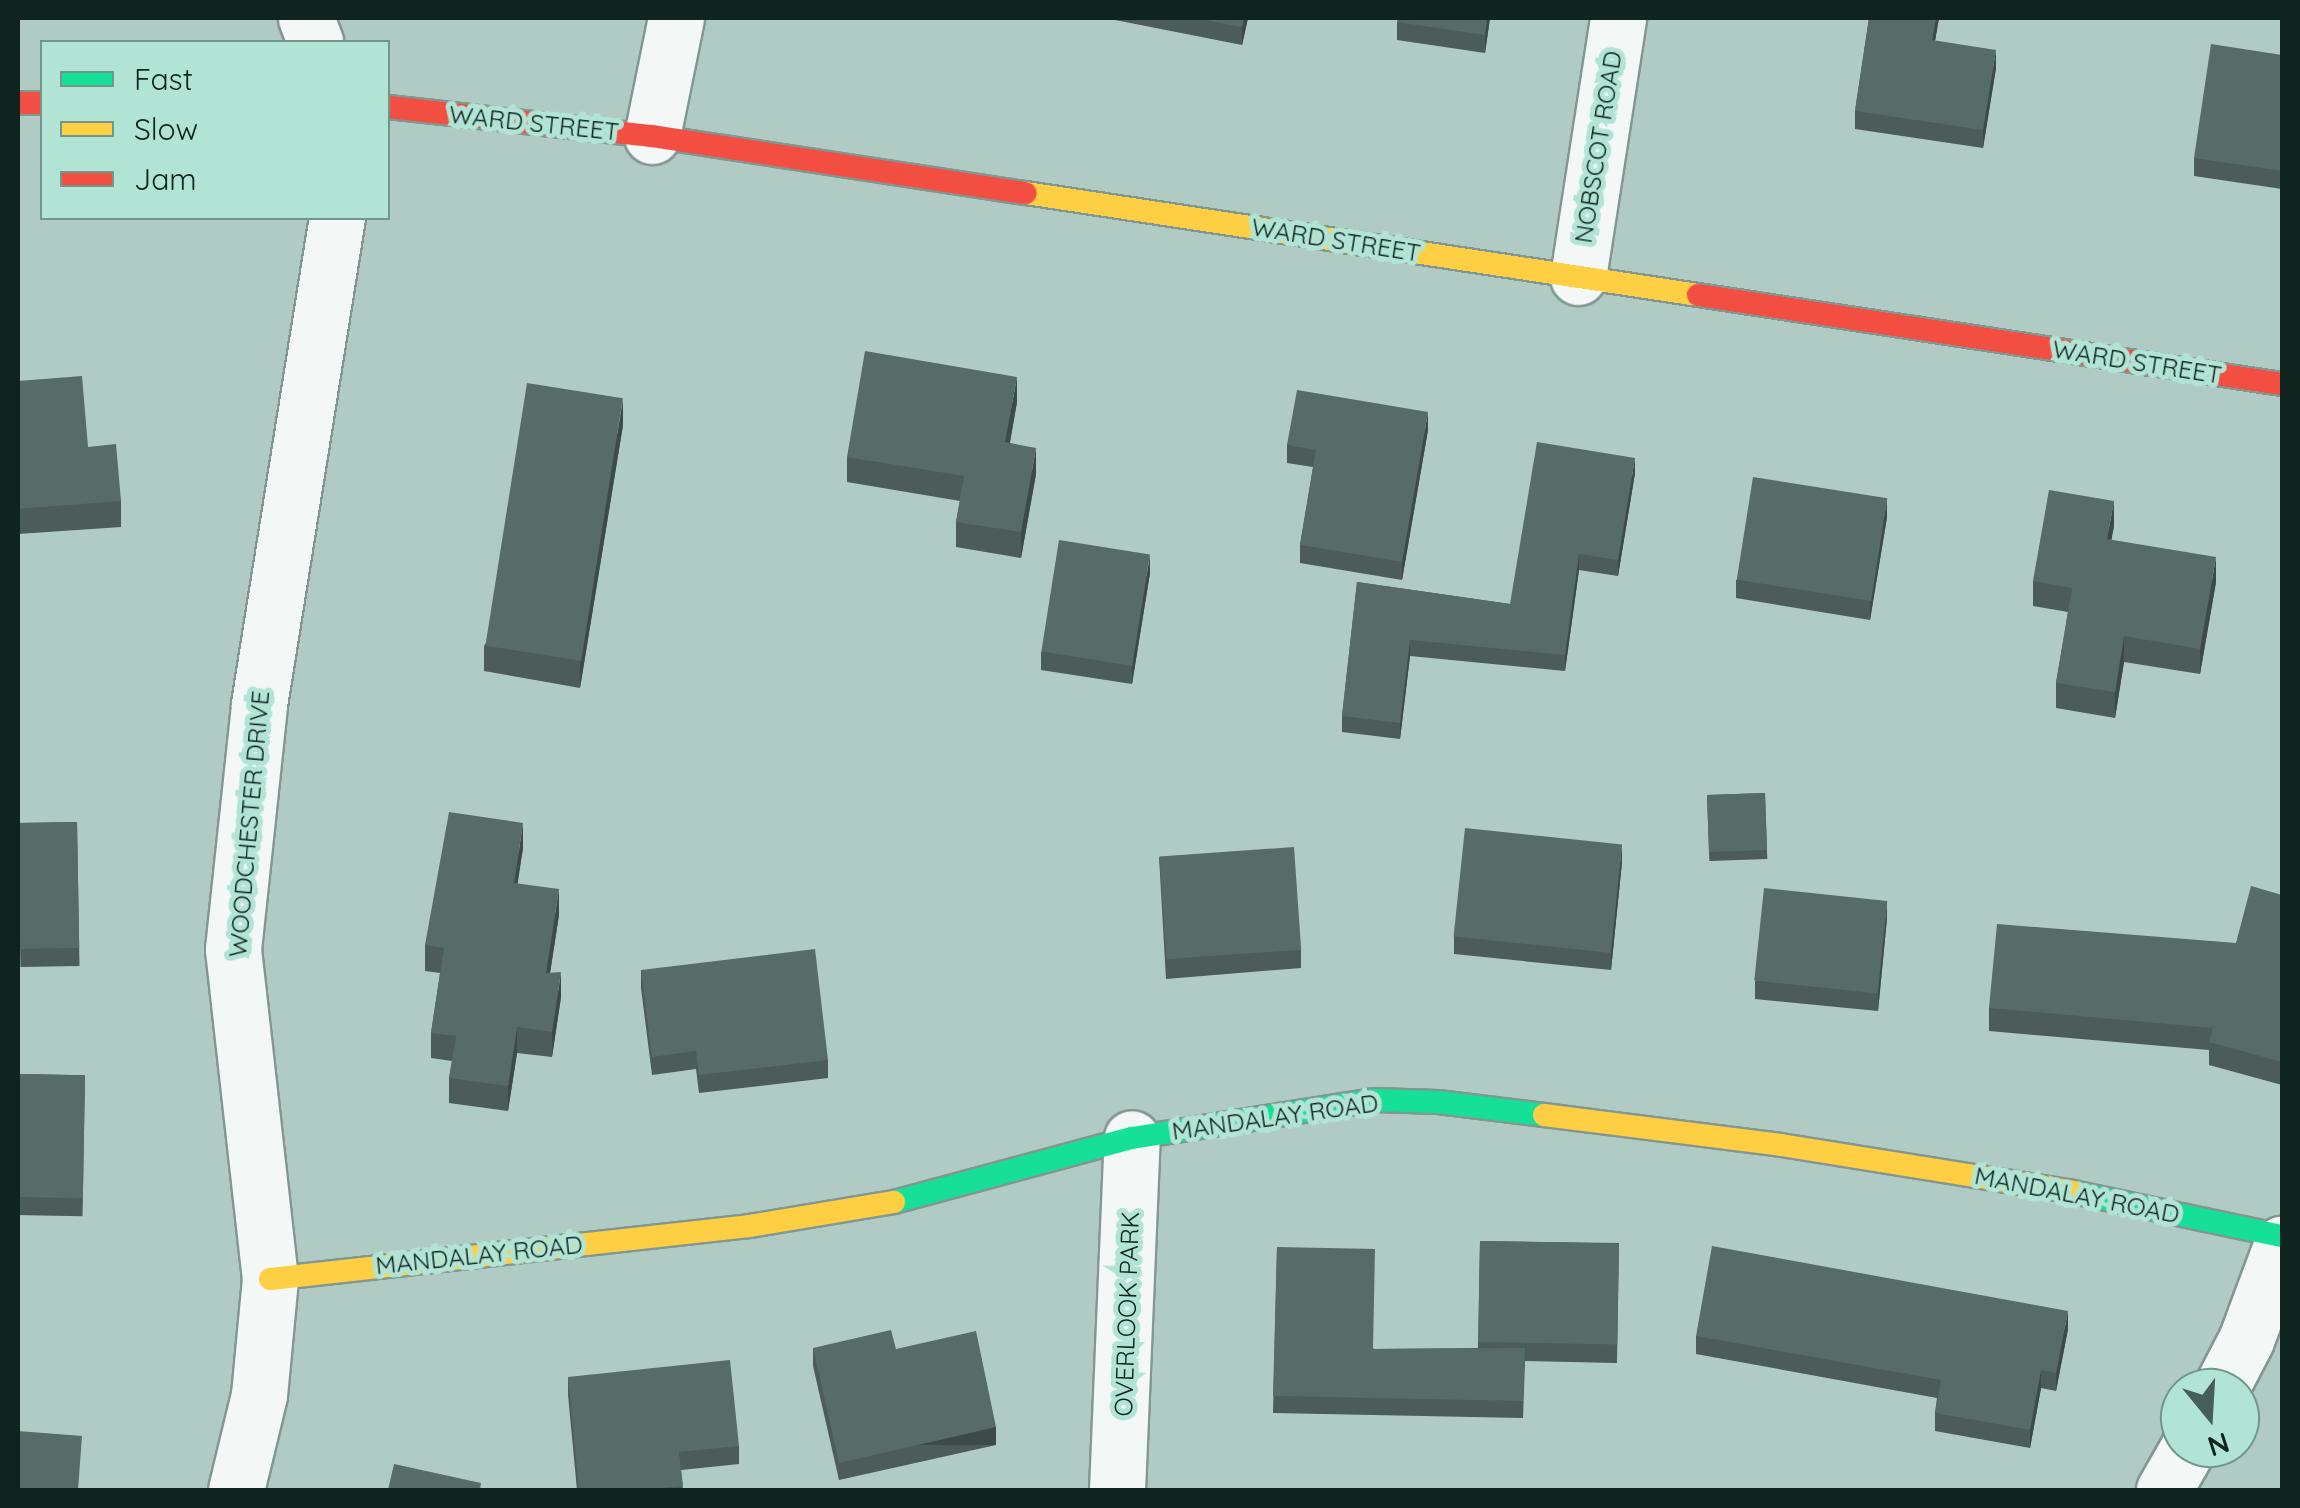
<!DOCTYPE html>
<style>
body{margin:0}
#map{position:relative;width:2300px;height:1508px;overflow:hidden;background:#b0cbc3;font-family:Quicksand,sans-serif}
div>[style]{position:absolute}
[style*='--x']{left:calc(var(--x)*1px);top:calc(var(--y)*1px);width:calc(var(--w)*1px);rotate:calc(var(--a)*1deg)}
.roads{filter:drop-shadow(2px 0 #829791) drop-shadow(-2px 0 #829791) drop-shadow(0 2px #829791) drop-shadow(0 -2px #829791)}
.street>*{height:55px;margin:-27.5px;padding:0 27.5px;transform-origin:27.5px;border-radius:27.5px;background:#f3f7f6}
.fast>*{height:22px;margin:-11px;padding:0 11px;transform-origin:11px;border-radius:11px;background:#16e098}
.slow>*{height:22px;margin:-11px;padding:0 11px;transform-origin:11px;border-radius:11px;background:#ffcf43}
.jam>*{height:22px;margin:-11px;padding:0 11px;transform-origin:11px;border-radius:11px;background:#f24e42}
.wall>*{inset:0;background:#4b5c59;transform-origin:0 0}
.shaded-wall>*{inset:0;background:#3d4b48;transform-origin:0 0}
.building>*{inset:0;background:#576b67;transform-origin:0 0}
span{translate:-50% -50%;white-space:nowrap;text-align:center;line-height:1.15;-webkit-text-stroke:10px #b1e4d4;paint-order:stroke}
.street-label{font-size:25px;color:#0f241e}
.frame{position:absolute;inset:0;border:20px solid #0f241e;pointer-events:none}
.legend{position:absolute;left:40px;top:40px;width:350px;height:180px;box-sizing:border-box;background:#b1e4d4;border:2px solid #70978b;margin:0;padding:12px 18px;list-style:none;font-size:30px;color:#0f241e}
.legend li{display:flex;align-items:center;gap:20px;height:50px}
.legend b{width:50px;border:2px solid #70978b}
.north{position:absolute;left:2160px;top:1368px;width:100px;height:100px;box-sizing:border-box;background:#b1e4d4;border:2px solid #70978b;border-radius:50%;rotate:162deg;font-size:28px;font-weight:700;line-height:40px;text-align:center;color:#0f241e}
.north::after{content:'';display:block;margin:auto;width:35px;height:45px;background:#475e58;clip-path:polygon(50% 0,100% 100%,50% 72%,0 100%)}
</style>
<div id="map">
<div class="roads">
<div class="street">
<div style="--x:306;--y:18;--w:26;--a:69"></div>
<div style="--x:652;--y:136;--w:120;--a:-78.5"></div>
<div style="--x:1578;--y:277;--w:262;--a:-81.2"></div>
<div style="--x:2221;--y:1388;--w:54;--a:-62.5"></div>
<div style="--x:2246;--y:1340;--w:103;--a:-69.6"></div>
<div style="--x:236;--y:1490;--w:98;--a:-76.4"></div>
<div style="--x:259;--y:1395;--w:117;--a:-84.6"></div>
<div style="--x:270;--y:1279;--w:332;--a:-96.4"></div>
<div style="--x:233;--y:949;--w:246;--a:-83.9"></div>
<div style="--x:259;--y:704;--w:492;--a:-80.9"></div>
<div style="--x:1117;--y:1490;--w:352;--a:-87.6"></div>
<div style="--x:2164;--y:1490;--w:48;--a:-60.3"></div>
</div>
<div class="fast">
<div style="--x:2073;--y:1192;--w:214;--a:11.9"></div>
<div style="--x:894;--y:1202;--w:246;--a:-15.1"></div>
<div style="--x:1132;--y:1138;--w:246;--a:-8.9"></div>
<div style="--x:1375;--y:1100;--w:63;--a:1.8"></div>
<div style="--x:1438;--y:1102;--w:107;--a:7"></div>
</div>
<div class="slow">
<div style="--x:1026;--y:193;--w:680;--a:8.63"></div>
<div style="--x:1544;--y:1115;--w:239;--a:7.2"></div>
<div style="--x:1781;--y:1145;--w:296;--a:9.1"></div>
<div style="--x:270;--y:1279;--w:482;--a:-6.3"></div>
<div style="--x:749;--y:1226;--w:147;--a:-9.4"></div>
</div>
<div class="jam">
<div style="--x:18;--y:103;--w:24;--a:0"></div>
<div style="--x:388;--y:107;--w:266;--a:6.3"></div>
<div style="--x:652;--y:136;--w:378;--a:8.7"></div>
<div style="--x:1698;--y:295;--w:591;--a:8.67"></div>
</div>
</div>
<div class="wall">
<div style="clip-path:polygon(1105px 18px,1248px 18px,1242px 45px)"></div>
<div style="clip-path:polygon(1490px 18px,1485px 53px,1397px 40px,1397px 22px)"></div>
<div style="clip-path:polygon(1869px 18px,1939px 18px,1935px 41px,1996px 68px,1983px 148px,1855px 129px,1855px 111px)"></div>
<div style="clip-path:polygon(2282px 55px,2282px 189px,2194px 176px,2194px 158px)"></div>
<div style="clip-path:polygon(18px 381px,88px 447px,121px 501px,121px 527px,18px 534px)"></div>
<div style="clip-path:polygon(1017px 402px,1010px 443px,1036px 474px,1021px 558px,956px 547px,956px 522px,960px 501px,847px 482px,847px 457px)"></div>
<div style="clip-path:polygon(623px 425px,580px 688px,484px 671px,484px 646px)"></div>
<div style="clip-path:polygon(1428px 430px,1402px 580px,1300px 563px,1300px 545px,1313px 467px,1287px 463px,1287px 445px)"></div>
<div style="clip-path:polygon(1635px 473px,1618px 576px,1579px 570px,1565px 671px,1410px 656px,1400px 739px,1342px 732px,1342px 716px,1357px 582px,1510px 604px)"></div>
<div style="clip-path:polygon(1887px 517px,1870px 620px,1736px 598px,1736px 580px)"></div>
<div style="clip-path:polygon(2114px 526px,2111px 540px,2216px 582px,2200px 674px,2124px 662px,2115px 718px,2056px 708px,2056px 683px,2068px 612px,2033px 606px,2033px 581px)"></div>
<div style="clip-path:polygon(1150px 573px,1132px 684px,1041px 670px,1041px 652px)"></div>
<div style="left:1765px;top:793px;width:66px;height:58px;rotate:88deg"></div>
<div style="left:77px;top:822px;width:144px;height:59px;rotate:89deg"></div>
<div style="clip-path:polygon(523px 848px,517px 883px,559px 915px,550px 973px,561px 997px,552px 1057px,517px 1053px,508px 1111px,449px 1103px,449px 1078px,452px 1061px,431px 1058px,431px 1033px,440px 973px,425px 971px,425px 945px)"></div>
<div style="clip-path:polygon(1159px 857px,1301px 950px,1301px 968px,1166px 979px)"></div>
<div style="clip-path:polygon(1622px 862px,1611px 970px,1454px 954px,1454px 936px)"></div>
<div style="clip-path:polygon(2282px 895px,2282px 1085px,2209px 1065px,2209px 1050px,1989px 1031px,1989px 1008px,2236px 943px)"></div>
<div style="clip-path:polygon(1887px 918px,1878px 1011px,1755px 999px,1755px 981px)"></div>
<div style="clip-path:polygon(641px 970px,828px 1060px,828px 1078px,699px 1093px,696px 1069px,652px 1075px,641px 988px)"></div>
<div style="left:18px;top:1074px;width:67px;height:141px;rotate:1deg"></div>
<div style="clip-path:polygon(1480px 1241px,1619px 1243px,1617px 1363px,1525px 1361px,1523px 1418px,1273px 1413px,1277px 1247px,1374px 1349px,1478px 1348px)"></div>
<div style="clip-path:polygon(2068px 1329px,2056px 1391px,2041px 1388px,2030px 1448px,1935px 1431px,1935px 1413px,1937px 1398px,1696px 1354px,1696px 1336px)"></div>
<div style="clip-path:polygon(813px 1348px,896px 1349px,996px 1445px,839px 1480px,813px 1366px)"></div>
<div style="clip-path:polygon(568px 1377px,739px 1446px,739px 1464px,681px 1470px,683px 1490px,577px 1490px,568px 1395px)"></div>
</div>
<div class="shaded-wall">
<div style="clip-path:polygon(1244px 18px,1248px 18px,1242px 45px,1242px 27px)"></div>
<div style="clip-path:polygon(1487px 18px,1490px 18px,1485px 53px,1485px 35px)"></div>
<div style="clip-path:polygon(1936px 18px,1939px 18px,1932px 58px,1932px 40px)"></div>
<div style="clip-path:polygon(1996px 50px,1996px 68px,1983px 148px,1983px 130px)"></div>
<div style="clip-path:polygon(1017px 377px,1017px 402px,1005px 468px,1005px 442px)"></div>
<div style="clip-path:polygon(623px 399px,623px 425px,580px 688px,580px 662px)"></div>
<div style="clip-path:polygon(1428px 412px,1428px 430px,1402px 580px,1402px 562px)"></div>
<div style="clip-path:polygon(1036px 448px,1036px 474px,1021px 558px,1021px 532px)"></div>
<div style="clip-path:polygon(1635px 458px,1635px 473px,1618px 576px,1618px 560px)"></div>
<div style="clip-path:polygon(1887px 499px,1887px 517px,1870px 620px,1870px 602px)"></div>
<div style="clip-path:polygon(2114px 501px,2114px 526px,2107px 564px,2107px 539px)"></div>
<div style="clip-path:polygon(1579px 554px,1579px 570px,1565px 671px,1565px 655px)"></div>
<div style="clip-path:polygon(1150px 555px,1150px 573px,1132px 684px,1132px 666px)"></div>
<div style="clip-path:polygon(2216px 557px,2216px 582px,2200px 674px,2200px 649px)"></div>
<div style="clip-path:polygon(2124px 636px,2124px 662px,2115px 718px,2115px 692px)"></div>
<div style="clip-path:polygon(1410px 640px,1410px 656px,1400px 739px,1400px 723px)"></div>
<div style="clip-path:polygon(523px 823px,523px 848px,514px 908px,514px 883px)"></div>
<div style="clip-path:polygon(1622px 844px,1622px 862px,1611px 970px,1611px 952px)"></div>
<div style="clip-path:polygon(559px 889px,559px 915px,546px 999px,546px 973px)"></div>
<div style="clip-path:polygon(1887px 900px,1887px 918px,1878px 1011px,1878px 993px)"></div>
<div style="clip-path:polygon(561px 972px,561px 997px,552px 1057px,552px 1032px)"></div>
<div style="clip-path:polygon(517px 1027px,517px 1053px,508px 1111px,508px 1086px)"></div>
<div style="clip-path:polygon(2068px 1311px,2068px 1329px,2056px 1391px,2056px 1373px)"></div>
<div style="clip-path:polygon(2041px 1370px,2041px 1388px,2030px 1448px,2030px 1430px)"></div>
<div style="left:996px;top:1427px;width:18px;height:161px;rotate:90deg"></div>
</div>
<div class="building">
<div style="clip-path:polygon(1194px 18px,1244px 18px,1242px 27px)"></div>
<div style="clip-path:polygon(1398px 18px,1487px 18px,1485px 35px,1397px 22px)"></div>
<div style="clip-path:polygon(1869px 18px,1936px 18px,1932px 40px,1996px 50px,1983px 130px,1855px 111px)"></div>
<div style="clip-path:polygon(2211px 44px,2282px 55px,2282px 171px,2194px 158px)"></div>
<div style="clip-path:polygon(865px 351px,1017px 377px,1005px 442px,1036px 448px,1021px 532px,956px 522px,964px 476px,847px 457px)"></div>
<div style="clip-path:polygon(82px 376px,88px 447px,116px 444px,121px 501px,18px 509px,18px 381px)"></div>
<div style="left:527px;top:383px;width:97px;height:266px;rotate:9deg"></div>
<div style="clip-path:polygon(1297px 390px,1428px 412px,1402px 562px,1300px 545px,1316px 450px,1287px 445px)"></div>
<div style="clip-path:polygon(1537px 442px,1635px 458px,1618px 560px,1579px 554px,1565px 655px,1410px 640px,1400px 723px,1342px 716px,1357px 582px,1510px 604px)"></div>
<div style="left:1753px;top:477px;width:136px;height:104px;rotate:9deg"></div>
<div style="clip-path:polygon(2049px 490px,2114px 501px,2107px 539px,2216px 557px,2200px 649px,2124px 636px,2115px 692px,2056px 683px,2072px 588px,2033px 581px)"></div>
<div style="left:1059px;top:540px;width:92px;height:113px;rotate:9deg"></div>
<div style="left:1765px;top:793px;width:57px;height:58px;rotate:88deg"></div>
<div style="clip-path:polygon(449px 812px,523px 823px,514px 883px,559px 889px,546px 973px,561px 972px,552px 1032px,517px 1027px,508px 1086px,449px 1078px,456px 1036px,431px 1033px,444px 948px,425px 945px)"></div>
<div style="left:77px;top:822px;width:126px;height:59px;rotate:89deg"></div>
<div style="left:1465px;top:828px;width:158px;height:109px;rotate:6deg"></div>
<div style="left:1294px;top:847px;width:103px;height:135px;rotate:86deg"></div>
<div style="clip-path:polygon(2251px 886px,2282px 895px,2282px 1062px,2209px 1042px,2213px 1028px,1989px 1008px,1997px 924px,2236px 943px)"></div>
<div style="left:1764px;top:888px;width:124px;height:93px;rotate:6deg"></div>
<div style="clip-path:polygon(815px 949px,828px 1060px,699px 1075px,696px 1051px,652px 1057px,641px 970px)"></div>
<div style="left:18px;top:1074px;width:67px;height:123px;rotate:1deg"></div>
<div style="left:1480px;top:1241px;width:139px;height:101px;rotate:1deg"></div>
<div style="clip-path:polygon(1712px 1246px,2068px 1311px,2056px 1373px,2041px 1370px,2030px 1430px,1935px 1413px,1941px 1380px,1696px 1336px)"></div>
<div style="clip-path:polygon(1277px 1247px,1375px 1249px,1373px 1349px,1525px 1348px,1523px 1401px,1273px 1396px)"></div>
<div style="clip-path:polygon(891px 1330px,896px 1349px,976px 1331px,996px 1427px,839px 1463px,813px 1348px)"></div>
<div style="clip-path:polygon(730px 1360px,739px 1446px,679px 1452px,683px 1486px,641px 1490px,579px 1490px,568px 1377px)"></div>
<div style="clip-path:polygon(18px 1431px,82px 1436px,78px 1490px,18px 1490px)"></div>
<div style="clip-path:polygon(394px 1464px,481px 1483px,480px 1490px,388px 1490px)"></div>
</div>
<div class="street-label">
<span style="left:534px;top:123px;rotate:6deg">WARD STREET</span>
<span style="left:1598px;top:147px;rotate:-81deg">NOBSCOT ROAD</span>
<span style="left:1336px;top:240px;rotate:9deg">WARD STREET</span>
<span style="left:2137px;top:362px;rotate:9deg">WARD STREET</span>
<span style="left:249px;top:824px;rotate:-85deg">WOODCHESTER DRIVE</span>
<span style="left:1275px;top:1117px;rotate:-8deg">MANDALAY ROAD</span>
<span style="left:2077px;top:1195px;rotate:11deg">MANDALAY ROAD</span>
<span style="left:479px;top:1255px;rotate:-6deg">MANDALAY ROAD</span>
<span style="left:1127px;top:1314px;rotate:-88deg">OVERLOOK PARK</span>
</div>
<div class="frame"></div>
<ul class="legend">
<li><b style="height:12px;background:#16e098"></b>Fast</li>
<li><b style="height:12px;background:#ffcf43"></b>Slow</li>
<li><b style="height:12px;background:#f24e42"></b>Jam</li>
</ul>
<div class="north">N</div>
</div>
